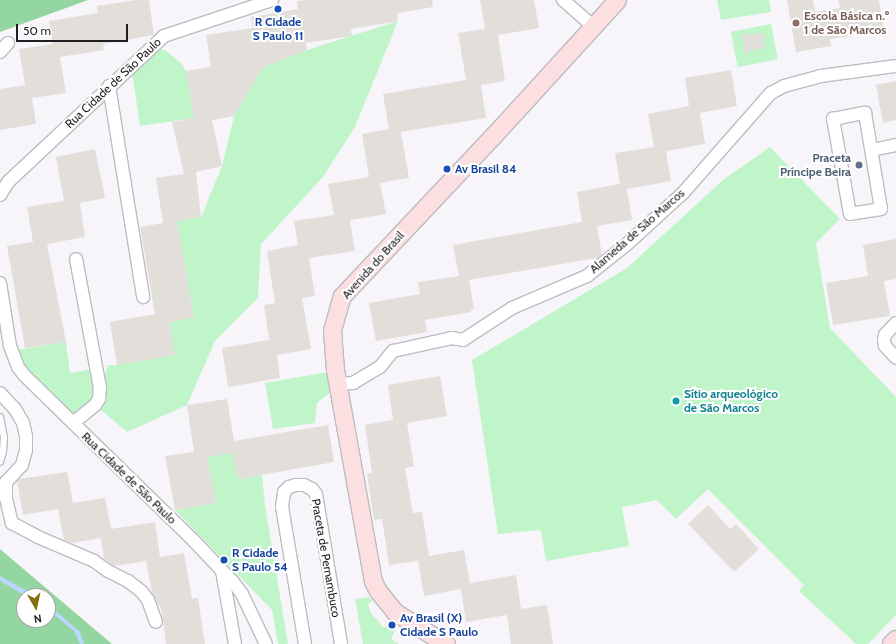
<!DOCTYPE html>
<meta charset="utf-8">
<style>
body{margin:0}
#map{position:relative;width:896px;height:644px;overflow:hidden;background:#f7f5fa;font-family:Cabin,sans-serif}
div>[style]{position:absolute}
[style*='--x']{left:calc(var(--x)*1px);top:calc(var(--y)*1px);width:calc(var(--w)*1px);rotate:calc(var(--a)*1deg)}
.green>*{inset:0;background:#c0f5ca;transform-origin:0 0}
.forest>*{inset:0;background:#93d6a1}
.water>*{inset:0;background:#bad7fd}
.building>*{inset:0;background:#e2deda}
.roads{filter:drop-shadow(1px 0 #bebcc0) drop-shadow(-1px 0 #bebcc0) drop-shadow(0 1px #bebcc0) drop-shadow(0 -1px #bebcc0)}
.lane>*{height:6px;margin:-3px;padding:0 3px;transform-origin:3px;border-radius:3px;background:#fff}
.street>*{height:12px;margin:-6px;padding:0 6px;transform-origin:6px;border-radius:6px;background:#fff}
.secondary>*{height:17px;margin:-8.5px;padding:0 8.5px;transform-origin:8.5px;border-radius:8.5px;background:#fcdfe0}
.dots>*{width:11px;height:11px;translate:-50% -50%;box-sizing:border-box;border:2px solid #fff;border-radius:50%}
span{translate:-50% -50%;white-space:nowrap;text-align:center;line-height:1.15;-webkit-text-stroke:4px #fff;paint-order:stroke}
.education-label{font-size:12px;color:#785e54;font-weight:700}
.left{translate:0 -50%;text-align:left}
.transit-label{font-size:12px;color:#164399;font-weight:700}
.street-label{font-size:12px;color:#1e1d1f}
.service-label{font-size:12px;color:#4e5e75;font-weight:700}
.right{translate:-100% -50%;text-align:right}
.culture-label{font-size:12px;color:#0d838f;font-weight:700}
.north{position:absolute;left:16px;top:588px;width:40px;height:40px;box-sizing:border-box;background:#fff;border:1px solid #a5a5a5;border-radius:50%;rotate:171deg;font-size:11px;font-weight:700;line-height:16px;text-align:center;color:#1e1d1f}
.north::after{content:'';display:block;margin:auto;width:14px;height:18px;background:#836f0e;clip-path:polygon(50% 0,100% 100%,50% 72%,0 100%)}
.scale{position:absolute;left:16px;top:24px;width:112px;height:18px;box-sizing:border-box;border:2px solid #1e1d1f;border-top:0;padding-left:5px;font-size:12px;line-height:14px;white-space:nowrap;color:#1e1d1f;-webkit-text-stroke:3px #fff;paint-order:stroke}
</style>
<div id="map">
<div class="green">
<div style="clip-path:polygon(717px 0,769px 0,771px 12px,721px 20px)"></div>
<div style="clip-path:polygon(398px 21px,355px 127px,323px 177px,261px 244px,258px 298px,215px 341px,187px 405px,127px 432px,95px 405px,108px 365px,117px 365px,175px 355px,169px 322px,194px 317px,177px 221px,201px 217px,222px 166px,234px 116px,263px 67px,307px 50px)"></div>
<div style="left:771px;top:24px;width:36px;height:41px;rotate:79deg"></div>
<div style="clip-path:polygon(158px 48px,166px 51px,181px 63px,186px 71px,194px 118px,140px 126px,132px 72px)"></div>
<div style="clip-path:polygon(770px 147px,840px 219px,816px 243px,830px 328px,896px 397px,896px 615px,868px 644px,856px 644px,799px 591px,804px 585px,708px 489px,676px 519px,657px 500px,622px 507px,629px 546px,546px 561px,541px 530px,498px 534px,472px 360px,627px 268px,723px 180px)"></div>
<div style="clip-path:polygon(66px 342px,70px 373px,92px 369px,96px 392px,93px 402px,73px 417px,21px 363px,16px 350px)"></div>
<div style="clip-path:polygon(334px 371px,337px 387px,317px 403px,315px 423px,273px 429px,265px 383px)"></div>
<div style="clip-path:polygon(232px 453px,238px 479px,262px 475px,265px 505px,288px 644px,278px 644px,272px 610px,175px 510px,216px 503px,207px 457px)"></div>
<div style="clip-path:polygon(369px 597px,372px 601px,368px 604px,371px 613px,384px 628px,388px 624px,396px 629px,391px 639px,399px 644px,363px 644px,355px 599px)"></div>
</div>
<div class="forest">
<div style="clip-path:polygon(0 0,88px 0,0 32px)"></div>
<div style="clip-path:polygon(evenodd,0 549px,112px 644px,0 644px,0 549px,24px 596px,48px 596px,48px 620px,24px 620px,24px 596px)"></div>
</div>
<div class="water">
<div style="clip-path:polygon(0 576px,36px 596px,26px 596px,0 581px)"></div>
<div style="clip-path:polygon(48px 604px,80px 632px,84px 644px,80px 644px,74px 631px,48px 610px)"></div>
</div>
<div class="building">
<div style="clip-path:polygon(136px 0,149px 0,154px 35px,103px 44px,104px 50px,60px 57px,66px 93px,32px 98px,36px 124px,0 130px,0 89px,25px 85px,19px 49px,53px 44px,49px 21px,98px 13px,97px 6px)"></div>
<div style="clip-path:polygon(305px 0,432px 0,433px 7px,397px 13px,398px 21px,351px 29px,352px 36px,306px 43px,307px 50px,263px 67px,234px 116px,212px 120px,222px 166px,196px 172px,201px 217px,177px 221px,194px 317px,169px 322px,175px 355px,117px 365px,110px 322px,155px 314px,140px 227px,163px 223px,156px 178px,184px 174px,172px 122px,194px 118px,186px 71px,211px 67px,206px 35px,253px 28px,251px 17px,298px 9px,297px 1px)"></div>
<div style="clip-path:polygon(480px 0,534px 0,539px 28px,498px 35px,505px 81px,481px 85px,486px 118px,401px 132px,409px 178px,380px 183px,386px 214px,350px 220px,355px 251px,309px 258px,315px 296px,302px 298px,311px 349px,277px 355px,280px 378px,228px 387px,222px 348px,269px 340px,264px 305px,275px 303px,267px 251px,298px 245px,294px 221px,334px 215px,328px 184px,369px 177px,362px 134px,389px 129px,383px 94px,466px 80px,458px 33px,485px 29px)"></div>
<div style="clip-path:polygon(787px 0,813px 0,815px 12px,840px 8px,838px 0,879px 0,884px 32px,830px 39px,831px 46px,796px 52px)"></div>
<div style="clip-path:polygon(764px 33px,763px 41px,766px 48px,751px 50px,744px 55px,744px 42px,740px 35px)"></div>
<div style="clip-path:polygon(731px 70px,737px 106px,700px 113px,705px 144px,666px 151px,671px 181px,627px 189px,632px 220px,597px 226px,602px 255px,597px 258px,469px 280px,474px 309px,471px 310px,471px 312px,425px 320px,427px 332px,376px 341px,369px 303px,420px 294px,418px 282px,459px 276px,453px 245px,582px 222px,577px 192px,620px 184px,615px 153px,654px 147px,648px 114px,689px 106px,685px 78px)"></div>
<div style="clip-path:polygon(896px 81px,896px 120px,883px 123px,876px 85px)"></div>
<div style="clip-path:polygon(95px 149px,105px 198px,80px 203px,85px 237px,47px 244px,66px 342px,25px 348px,7px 246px,33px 242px,27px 207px,64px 201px,56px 157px)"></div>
<div style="clip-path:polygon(896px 239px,896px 279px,884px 281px,890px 316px,833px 325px,826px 283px,868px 276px,863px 245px)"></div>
<div style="clip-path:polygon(440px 376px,447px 416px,407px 423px,414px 466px,405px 468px,413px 513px,422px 512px,429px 556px,464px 550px,470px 583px,516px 575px,521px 609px,547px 605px,553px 644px,511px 644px,507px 615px,466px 622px,461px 589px,424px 596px,418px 561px,389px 565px,382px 519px,374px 520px,367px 474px,372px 473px,365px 425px,393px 420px,388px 385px)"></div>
<div style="clip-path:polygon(227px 399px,234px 441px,328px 425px,334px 462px,238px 479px,232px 453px,207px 457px,216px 503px,175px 510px,165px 456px,194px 452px,187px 405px)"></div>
<div style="clip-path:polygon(67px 472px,73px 503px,105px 498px,111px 529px,155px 522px,160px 557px,184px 553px,192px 599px,198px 598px,205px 644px,166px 644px,163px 619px,160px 605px,158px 605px,152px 593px,146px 561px,114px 566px,104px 559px,101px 538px,72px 543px,64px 540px,58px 509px,23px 515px,17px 481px,19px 479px)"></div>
<div style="clip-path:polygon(708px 505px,730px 529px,736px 524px,759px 549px,734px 572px,688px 524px)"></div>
</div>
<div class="roads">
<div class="lane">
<div style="--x:0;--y:417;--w:20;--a:79"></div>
<div style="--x:4;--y:437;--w:14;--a:94"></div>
<div style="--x:3;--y:451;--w:11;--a:105"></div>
</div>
<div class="street">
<div style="--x:563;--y:0;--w:40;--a:41"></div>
<div style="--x:0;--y:52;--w:12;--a:-48"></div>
<div style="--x:109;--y:86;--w:214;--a:80.8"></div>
<div style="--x:865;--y:113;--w:97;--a:80.5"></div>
<div style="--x:881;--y:209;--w:31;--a:171"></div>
<div style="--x:850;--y:214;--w:97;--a:-100.1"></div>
<div style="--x:833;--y:119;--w:33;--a:-11"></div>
<div style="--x:872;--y:150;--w:25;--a:-12"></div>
<div style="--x:0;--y:195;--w:15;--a:-58"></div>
<div style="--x:8;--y:182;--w:214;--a:-43.1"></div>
<div style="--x:164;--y:36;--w:114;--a:-18.4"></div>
<div style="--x:0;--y:283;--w:64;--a:81"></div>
<div style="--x:10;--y:346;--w:22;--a:69"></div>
<div style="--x:18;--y:367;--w:10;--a:53"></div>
<div style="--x:24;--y:375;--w:238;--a:44.3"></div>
<div style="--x:194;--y:541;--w:57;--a:46.4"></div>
<div style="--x:233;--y:582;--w:15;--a:53"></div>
<div style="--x:242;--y:594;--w:55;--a:64.4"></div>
<div style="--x:896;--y:323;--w:16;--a:133"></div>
<div style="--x:885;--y:335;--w:5;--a:101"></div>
<div style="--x:884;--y:340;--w:6;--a:81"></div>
<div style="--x:885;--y:346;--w:16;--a:47"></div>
<div style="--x:338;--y:384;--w:15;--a:-4"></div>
<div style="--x:353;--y:383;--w:31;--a:-31"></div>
<div style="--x:380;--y:367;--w:21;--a:-51"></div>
<div style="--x:393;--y:351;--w:60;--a:-12.4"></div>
<div style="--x:452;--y:338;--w:11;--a:10"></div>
<div style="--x:463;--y:340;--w:59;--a:-33.1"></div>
<div style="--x:512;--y:308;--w:82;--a:-23.1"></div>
<div style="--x:587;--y:276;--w:50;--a:-38.5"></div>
<div style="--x:626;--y:245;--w:77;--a:-42.4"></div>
<div style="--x:683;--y:193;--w:133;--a:-48.7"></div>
<div style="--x:771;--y:93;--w:15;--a:-28"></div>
<div style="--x:784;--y:86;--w:38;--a:-15"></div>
<div style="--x:821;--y:76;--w:76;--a:-7.6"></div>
<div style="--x:0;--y:393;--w:22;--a:47"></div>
<div style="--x:15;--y:409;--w:16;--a:60"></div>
<div style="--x:23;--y:423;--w:13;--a:77"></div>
<div style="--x:26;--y:436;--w:14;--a:90"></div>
<div style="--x:26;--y:450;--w:16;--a:105"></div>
<div style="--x:22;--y:465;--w:23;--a:133"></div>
<div style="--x:6;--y:482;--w:16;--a:90"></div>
<div style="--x:6;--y:498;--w:26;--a:77"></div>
<div style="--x:12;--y:523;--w:30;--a:28"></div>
<div style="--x:38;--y:537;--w:61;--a:23.2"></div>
<div style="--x:94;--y:561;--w:17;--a:36"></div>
<div style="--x:108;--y:571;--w:22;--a:27"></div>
<div style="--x:128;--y:581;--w:16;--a:38"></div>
<div style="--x:141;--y:591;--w:11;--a:52"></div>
<div style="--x:148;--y:600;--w:23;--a:70"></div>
<div style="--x:73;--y:423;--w:28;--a:-39"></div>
<div style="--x:95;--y:405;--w:7;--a:-56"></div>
<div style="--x:99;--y:399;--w:11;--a:-85"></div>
<div style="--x:100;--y:388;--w:131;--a:-100.5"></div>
<div style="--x:222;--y:571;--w:74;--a:79.9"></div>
<div style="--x:305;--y:644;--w:139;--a:-99.5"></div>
<div style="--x:282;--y:507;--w:15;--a:-82"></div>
<div style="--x:284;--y:492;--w:7;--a:-45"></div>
<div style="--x:289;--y:487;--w:7;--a:-16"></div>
<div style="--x:296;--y:485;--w:8;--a:0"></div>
<div style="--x:304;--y:485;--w:9;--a:27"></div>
<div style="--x:312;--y:489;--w:6;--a:51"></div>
<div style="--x:316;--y:494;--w:152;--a:80.5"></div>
</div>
<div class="secondary">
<div style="--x:446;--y:644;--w:60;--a:-147.9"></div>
<div style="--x:395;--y:612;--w:27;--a:-129"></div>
<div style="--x:378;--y:591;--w:11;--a:-117"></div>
<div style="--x:373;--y:581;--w:214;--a:-100.2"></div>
<div style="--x:335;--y:370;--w:40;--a:-94.3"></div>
<div style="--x:332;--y:330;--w:35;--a:-74"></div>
<div style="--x:342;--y:296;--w:219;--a:-46.7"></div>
<div style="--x:492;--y:137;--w:185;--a:-47.6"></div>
<div style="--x:891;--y:644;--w:7;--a:-45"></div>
</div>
</div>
<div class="dots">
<div style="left:278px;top:9px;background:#1a4fb4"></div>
<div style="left:796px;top:23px;background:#8d6e63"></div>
<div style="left:859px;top:165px;background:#5c6f8a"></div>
<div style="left:447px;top:169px;background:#1a4fb4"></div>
<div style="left:676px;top:401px;background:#0f9aa8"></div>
<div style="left:224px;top:560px;background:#1a4fb4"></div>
<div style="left:392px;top:625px;background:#1a4fb4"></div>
</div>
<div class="education-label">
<span class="left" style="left:804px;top:23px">Escola Básica n.º<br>1 de São Marcos</span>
</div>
<div class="transit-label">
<span style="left:278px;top:29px">R Cidade<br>S Paulo 11</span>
<span class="left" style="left:455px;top:169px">Av Brasil 84</span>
<span class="left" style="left:232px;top:560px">R Cidade<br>S Paulo 54</span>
<span class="left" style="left:400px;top:625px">Av Brasil (X)<br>Cidade S Paulo</span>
</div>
<div class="street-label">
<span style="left:113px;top:83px;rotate:-43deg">Rua Cidade de São Paulo</span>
<span style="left:637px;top:231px;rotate:-41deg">Alameda de São Marcos</span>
<span style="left:373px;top:265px;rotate:-48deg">Avenida do Brasil</span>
<span style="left:129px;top:478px;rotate:44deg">Rua Cidade de São Paulo</span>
<span style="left:326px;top:558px;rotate:80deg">Praceta de Pernambuco</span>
</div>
<div class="service-label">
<span class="right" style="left:851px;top:165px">Praceta<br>Príncipe Beira</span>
</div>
<div class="culture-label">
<span class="left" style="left:684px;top:401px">Sítio arqueológico<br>de São Marcos</span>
</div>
<div class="north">N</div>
<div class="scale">50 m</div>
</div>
